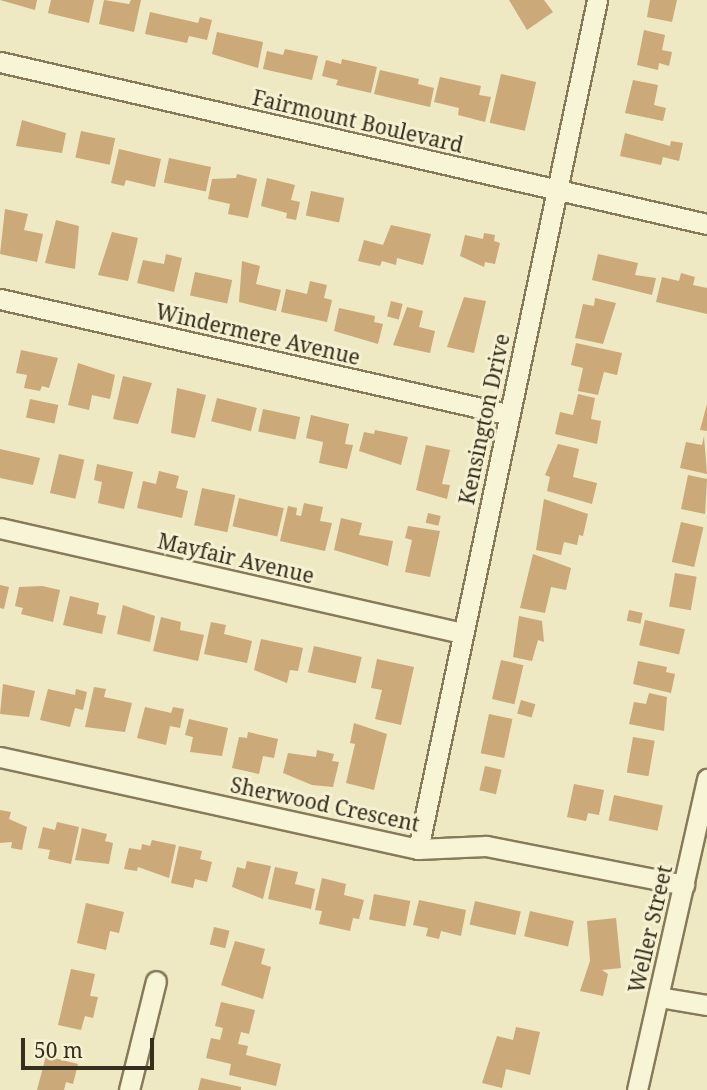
<!DOCTYPE html>
<style>
body{margin:0}
#map{position:relative;width:707px;height:1090px;overflow:hidden;background:#eee8c3;font-family:"Noto Serif",serif}
div>[style]{position:absolute}
[style*='--x']{left:calc(var(--x)*1px);top:calc(var(--y)*1px);width:calc(var(--w)*1px);rotate:calc(var(--a)*1deg)}
.building>*{inset:0;background:#cba979;transform-origin:0 0}
.roads{filter:drop-shadow(2px 0 #877a5a) drop-shadow(-2px 0 #877a5a) drop-shadow(0 2px #877a5a) drop-shadow(0 -2px #877a5a)}
.minor>*{height:19px;margin:-9.5px;padding:0 9.5px;transform-origin:9.5px;border-radius:9.5px;background:#f8f4d6}
span{translate:-50% -50%;white-space:nowrap;text-align:center;line-height:1.15;-webkit-text-stroke:6px #f5f1d2;paint-order:stroke}
.street-label{font-size:21px;color:#372f1e}
.scale{position:absolute;left:21px;top:1038px;width:133px;height:32px;box-sizing:border-box;border:4px solid #372f1e;border-top:0;padding-left:9px;font-size:21px;line-height:24px;white-space:nowrap;color:#372f1e;-webkit-text-stroke:5px #f5f1d2;paint-order:stroke}
</style>
<div id="map">
<div class="building">
<div style="clip-path:polygon(0 0,37px 0,35px 10px)"></div>
<div style="clip-path:polygon(51px 0,94px 0,89px 23px,48px 13px)"></div>
<div style="clip-path:polygon(104px 0,129px 4px,131px 0,141px 0,134px 32px,99px 24px)"></div>
<div style="clip-path:polygon(509px 0,544px 0,553px 12px,527px 30px)"></div>
<div style="clip-path:polygon(650px 0,677px 0,672px 22px,647px 17px)"></div>
<div style="clip-path:polygon(150px 12px,198px 23px,200px 17px,212px 20px,207px 40px,189px 36px,187px 43px,145px 34px)"></div>
<div style="clip-path:polygon(644px 30px,665px 35px,662px 50px,672px 52px,669px 66px,659px 63px,658px 70px,637px 65px)"></div>
<div style="clip-path:polygon(217px 32px,263px 42px,258px 68px,212px 54px)"></div>
<div style="clip-path:polygon(285px 49px,318px 56px,312px 80px,263px 69px,267px 51px,283px 55px)"></div>
<div style="clip-path:polygon(342px 59px,377px 67px,371px 93px,336px 85px,338px 80px,322px 76px,326px 60px,341px 64px)"></div>
<div style="clip-path:polygon(380px 70px,419px 79px,418px 84px,434px 88px,430px 107px,374px 94px)"></div>
<div style="left:501px;top:74px;width:36px;height:50px;rotate:13deg"></div>
<div style="clip-path:polygon(440px 77px,481px 86px,479px 95px,491px 97px,485px 122px,458px 115px,459px 108px,434px 102px)"></div>
<div style="clip-path:polygon(633px 80px,658px 85px,654px 105px,666px 108px,663px 121px,625px 113px)"></div>
<div style="clip-path:polygon(22px 120px,66px 133px,62px 153px,16px 146px)"></div>
<div style="left:81px;top:131px;width:35px;height:27px;rotate:12deg"></div>
<div style="clip-path:polygon(625px 133px,670px 146px,671px 141px,683px 143px,679px 161px,663px 157px,661px 165px,620px 156px)"></div>
<div style="clip-path:polygon(119px 149px,161px 159px,155px 187px,126px 180px,124px 186px,111px 183px)"></div>
<div style="left:169px;top:158px;width:43px;height:25px;rotate:12deg"></div>
<div style="clip-path:polygon(237px 174px,257px 179px,248px 218px,228px 214px,230px 204px,208px 199px,212px 179px,236px 178px)"></div>
<div style="clip-path:polygon(267px 178px,295px 185px,291px 200px,300px 202px,296px 220px,286px 218px,287px 213px,261px 206px)"></div>
<div style="left:311px;top:191px;width:34px;height:25px;rotate:12deg"></div>
<div style="clip-path:polygon(5px 209px,28px 214px,24px 230px,43px 234px,37px 262px,0 254px)"></div>
<div style="clip-path:polygon(56px 220px,79px 226px,75px 269px,45px 263px)"></div>
<div style="clip-path:polygon(391px 225px,431px 234px,423px 265px,397px 258px,396px 265px,382px 261px,380px 266px,358px 261px,364px 240px,383px 245px)"></div>
<div style="clip-path:polygon(112px 232px,138px 238px,128px 281px,98px 275px)"></div>
<div style="clip-path:polygon(484px 233px,495px 235px,494px 241px,500px 243px,495px 264px,485px 262px,484px 267px,460px 256px,465px 235px,483px 239px)"></div>
<div style="clip-path:polygon(166px 254px,182px 258px,174px 292px,137px 283px,143px 260px,164px 264px)"></div>
<div style="clip-path:polygon(598px 254px,638px 263px,635px 275px,656px 278px,652px 295px,592px 280px)"></div>
<div style="clip-path:polygon(242px 261px,260px 266px,256px 284px,281px 290px,276px 311px,239px 302px)"></div>
<div style="left:195px;top:272px;width:38px;height:24px;rotate:12deg"></div>
<div style="clip-path:polygon(681px 273px,695px 277px,693px 285px,707px 288px,707px 314px,656px 302px,662px 277px,679px 281px)"></div>
<div style="clip-path:polygon(310px 281px,327px 285px,324px 298px,332px 300px,327px 322px,281px 312px,286px 289px,307px 294px)"></div>
<div style="clip-path:polygon(464px 297px,486px 301px,474px 353px,447px 347px)"></div>
<div style="clip-path:polygon(595px 298px,616px 303px,603px 344px,575px 338px,583px 304px,594px 306px)"></div>
<div style="left:391px;top:301px;width:12px;height:16px;rotate:14deg"></div>
<div style="clip-path:polygon(407px 307px,423px 311px,419px 327px,435px 331px,430px 353px,393px 345px)"></div>
<div style="clip-path:polygon(339px 308px,375px 316px,374px 322px,383px 324px,378px 344px,334px 331px)"></div>
<div style="clip-path:polygon(576px 343px,622px 353px,617px 375px,604px 372px,598px 395px,578px 391px,583px 368px,571px 365px)"></div>
<div style="clip-path:polygon(21px 350px,58px 358px,49px 388px,42px 386px,40px 391px,24px 388px,27px 375px,16px 373px)"></div>
<div style="clip-path:polygon(78px 363px,115px 375px,110px 399px,92px 395px,89px 410px,68px 405px)"></div>
<div style="clip-path:polygon(123px 376px,152px 383px,138px 424px,113px 419px)"></div>
<div style="clip-path:polygon(177px 388px,206px 395px,195px 438px,171px 433px)"></div>
<div style="clip-path:polygon(578px 394px,595px 398px,591px 419px,601px 421px,597px 444px,555px 434px,560px 412px,573px 415px)"></div>
<div style="left:217px;top:398px;width:41px;height:24px;rotate:14deg"></div>
<div style="left:30px;top:399px;width:29px;height:19px;rotate:12deg"></div>
<div style="clip-path:polygon(707px 404px,707px 431px,700px 430px)"></div>
<div style="left:263px;top:409px;width:38px;height:23px;rotate:12deg"></div>
<div style="clip-path:polygon(311px 415px,349px 424px,345px 444px,353px 445px,347px 469px,319px 463px,323px 442px,306px 438px)"></div>
<div style="clip-path:polygon(375px 430px,408px 437px,401px 465px,359px 451px,364px 432px,374px 434px)"></div>
<div style="clip-path:polygon(704px 436px,707px 474px,680px 468px,686px 442px,702px 445px)"></div>
<div style="clip-path:polygon(558px 444px,579px 449px,573px 477px,597px 483px,592px 504px,547px 491px,550px 477px,545px 475px)"></div>
<div style="clip-path:polygon(426px 445px,450px 450px,442px 484px,450px 485px,447px 499px,416px 490px)"></div>
<div style="clip-path:polygon(0 449px,40px 458px,33px 485px,0 478px)"></div>
<div style="left:59px;top:454px;width:26px;height:40px;rotate:13deg"></div>
<div style="clip-path:polygon(97px 464px,133px 472px,124px 509px,98px 503px,102px 482px,94px 480px)"></div>
<div style="clip-path:polygon(159px 471px,179px 476px,176px 488px,188px 491px,182px 518px,137px 508px,143px 481px,156px 484px)"></div>
<div style="clip-path:polygon(688px 475px,707px 479px,705px 514px,681px 509px)"></div>
<div style="left:202px;top:488px;width:34px;height:38px;rotate:12deg"></div>
<div style="left:239px;top:498px;width:46px;height:29px;rotate:13deg"></div>
<div style="clip-path:polygon(544px 499px,588px 514px,583px 536px,579px 535px,577px 545px,564px 542px,561px 555px,536px 550px)"></div>
<div style="clip-path:polygon(304px 503px,323px 507px,320px 521px,332px 523px,325px 551px,280px 541px,288px 506px,297px 508px,296px 515px,301px 516px)"></div>
<div style="left:428px;top:513px;width:13px;height:10px;rotate:13deg"></div>
<div style="clip-path:polygon(341px 518px,362px 523px,359px 535px,393px 541px,388px 566px,334px 550px)"></div>
<div style="left:681px;top:522px;width:23px;height:41px;rotate:13deg"></div>
<div style="clip-path:polygon(408px 526px,440px 531px,430px 577px,405px 572px,412px 540px,405px 538px)"></div>
<div style="clip-path:polygon(533px 554px,571px 568px,566px 590px,551px 587px,545px 613px,520px 608px)"></div>
<div style="left:675px;top:573px;width:22px;height:34px;rotate:10deg"></div>
<div style="clip-path:polygon(0 585px,9px 587px,4px 609px,0 608px)"></div>
<div style="clip-path:polygon(42px 586px,60px 590px,53px 622px,21px 614px,23px 608px,15px 606px,19px 587px)"></div>
<div style="clip-path:polygon(70px 596px,99px 603px,97px 614px,106px 616px,102px 634px,63px 625px)"></div>
<div style="clip-path:polygon(123px 605px,155px 616px,150px 642px,117px 634px)"></div>
<div style="left:629px;top:610px;width:14px;height:11px;rotate:12deg"></div>
<div style="clip-path:polygon(519px 616px,542px 621px,544px 642px,538px 640px,532px 661px,513px 657px)"></div>
<div style="clip-path:polygon(161px 617px,181px 622px,180px 630px,204px 635px,198px 661px,153px 651px)"></div>
<div style="left:645px;top:620px;width:41px;height:26px;rotate:13deg"></div>
<div style="clip-path:polygon(211px 622px,226px 625px,224px 634px,252px 641px,247px 663px,204px 654px)"></div>
<div style="clip-path:polygon(261px 639px,303px 648px,298px 671px,290px 670px,287px 683px,254px 670px)"></div>
<div style="left:314px;top:646px;width:49px;height:27px;rotate:13deg"></div>
<div style="clip-path:polygon(377px 659px,414px 667px,401px 725px,375px 719px,382px 690px,371px 688px)"></div>
<div style="left:501px;top:660px;width:23px;height:40px;rotate:13deg"></div>
<div style="clip-path:polygon(638px 661px,667px 667px,666px 672px,675px 674px,671px 693px,633px 684px)"></div>
<div style="clip-path:polygon(3px 684px,35px 691px,29px 717px,0 714px)"></div>
<div style="clip-path:polygon(94px 687px,106px 689px,104px 697px,132px 703px,125px 732px,85px 727px)"></div>
<div style="clip-path:polygon(48px 689px,75px 695px,76px 689px,87px 692px,83px 710px,75px 708px,70px 727px,40px 720px)"></div>
<div style="clip-path:polygon(649px 693px,667px 697px,664px 731px,629px 724px,634px 702px,646px 704px)"></div>
<div style="left:521px;top:700px;width:15px;height:14px;rotate:16deg"></div>
<div style="clip-path:polygon(145px 707px,171px 713px,173px 707px,184px 709px,180px 728px,170px 726px,166px 745px,137px 738px)"></div>
<div style="left:489px;top:714px;width:24px;height:40px;rotate:12deg"></div>
<div style="clip-path:polygon(189px 719px,228px 728px,222px 756px,190px 752px,193px 737px,185px 735px)"></div>
<div style="clip-path:polygon(354px 723px,387px 734px,374px 790px,346px 783px,355px 744px,350px 743px)"></div>
<div style="clip-path:polygon(248px 732px,278px 739px,274px 758px,263px 756px,259px 774px,232px 768px,239px 737px,247px 738px)"></div>
<div style="left:633px;top:737px;width:22px;height:36px;rotate:10deg"></div>
<div style="clip-path:polygon(317px 750px,334px 754px,332px 761px,339px 762px,333px 787px,312px 785px,283px 773px,288px 753px,316px 757px)"></div>
<div style="left:485px;top:766px;width:17px;height:25px;rotate:13deg"></div>
<div style="clip-path:polygon(574px 784px,604px 790px,599px 815px,588px 813px,586px 821px,567px 817px)"></div>
<div style="left:614px;top:795px;width:50px;height:26px;rotate:12deg"></div>
<div style="clip-path:polygon(0 810px,11px 812px,9px 819px,27px 827px,22px 850px,11px 848px,12px 842px,0 843px)"></div>
<div style="clip-path:polygon(57px 822px,79px 827px,71px 864px,48px 859px,50px 850px,38px 848px,43px 827px,55px 830px)"></div>
<div style="clip-path:polygon(82px 828px,107px 834px,105px 841px,113px 843px,109px 864px,75px 860px)"></div>
<div style="clip-path:polygon(152px 840px,176px 845px,169px 878px,138px 867px,137px 871px,124px 869px,129px 848px,141px 850px,142px 844px,150px 846px)"></div>
<div style="clip-path:polygon(179px 846px,202px 851px,200px 859px,212px 862px,207px 882px,195px 879px,193px 888px,171px 883px)"></div>
<div style="clip-path:polygon(247px 861px,271px 866px,263px 899px,232px 887px,237px 867px,245px 869px)"></div>
<div style="clip-path:polygon(275px 867px,298px 872px,295px 884px,315px 889px,311px 909px,268px 899px)"></div>
<div style="clip-path:polygon(322px 878px,346px 884px,344px 895px,364px 900px,359px 919px,353px 918px,350px 931px,319px 924px,322px 911px,315px 910px)"></div>
<div style="left:374px;top:894px;width:37px;height:26px;rotate:11deg"></div>
<div style="clip-path:polygon(419px 900px,466px 910px,461px 936px,441px 931px,439px 939px,426px 936px,428px 928px,413px 925px)"></div>
<div style="left:475px;top:901px;width:47px;height:24px;rotate:13deg"></div>
<div style="clip-path:polygon(86px 903px,124px 912px,119px 933px,110px 931px,106px 950px,77px 943px)"></div>
<div style="left:530px;top:911px;width:45px;height:26px;rotate:13deg"></div>
<div style="clip-path:polygon(616px 918px,621px 968px,602px 970px,608px 974px,603px 996px,580px 991px,590px 961px,587px 921px)"></div>
<div style="left:214px;top:927px;width:16px;height:18px;rotate:14deg"></div>
<div style="clip-path:polygon(235px 941px,265px 949px,261px 964px,271px 967px,263px 999px,221px 985px)"></div>
<div style="clip-path:polygon(71px 969px,95px 974px,90px 996px,98px 997px,93px 1018px,85px 1016px,81px 1030px,58px 1025px)"></div>
<div style="clip-path:polygon(221px 1002px,255px 1010px,249px 1034px,241px 1032px,238px 1044px,248px 1046px,246px 1055px,281px 1064px,276px 1086px,229px 1075px,231px 1064px,206px 1058px,211px 1038px,220px 1040px,223px 1028px,215px 1026px)"></div>
<div style="clip-path:polygon(516px 1027px,540px 1032px,530px 1075px,506px 1069px,502px 1088px,482px 1083px,497px 1036px,513px 1040px)"></div>
<div style="clip-path:polygon(46px 1056px,78px 1064px,73px 1084px,66px 1082px,64px 1090px,37px 1090px)"></div>
<div style="clip-path:polygon(201px 1078px,241px 1087px,241px 1090px,198px 1090px)"></div>
</div>
<div class="roads">
<div class="minor">
<div style="--x:0;--y:62;--w:725;--a:12.91"></div>
<div style="--x:0;--y:299;--w:520;--a:12.78"></div>
<div style="--x:0;--y:528;--w:474;--a:12.8"></div>
<div style="--x:0;--y:757;--w:428;--a:12.4"></div>
<div style="--x:418;--y:849;--w:68;--a:-2.5"></div>
<div style="--x:486;--y:846;--w:202;--a:11.1"></div>
<div style="--x:418;--y:849;--w:868;--a:-78.09"></div>
<div style="--x:659;--y:997;--w:49;--a:9.5"></div>
<div style="--x:129;--y:1090;--w:112;--a:-76.1"></div>
<div style="--x:637;--y:1090;--w:319;--a:-77.3"></div>
</div>
</div>
<div class="street-label">
<span style="left:358px;top:121px;rotate:13deg">Fairmount Boulevard</span>
<span style="left:258px;top:334px;rotate:13deg">Windermere Avenue</span>
<span style="left:484px;top:419px;rotate:-78deg">Kensington Drive</span>
<span style="left:236px;top:558px;rotate:13deg">Mayfair Avenue</span>
<span style="left:325px;top:804px;rotate:12deg">Sherwood Crescent</span>
<span style="left:650px;top:929px;rotate:-77deg">Weller Street</span>
</div>
<div class="scale">50 m</div>
</div>
